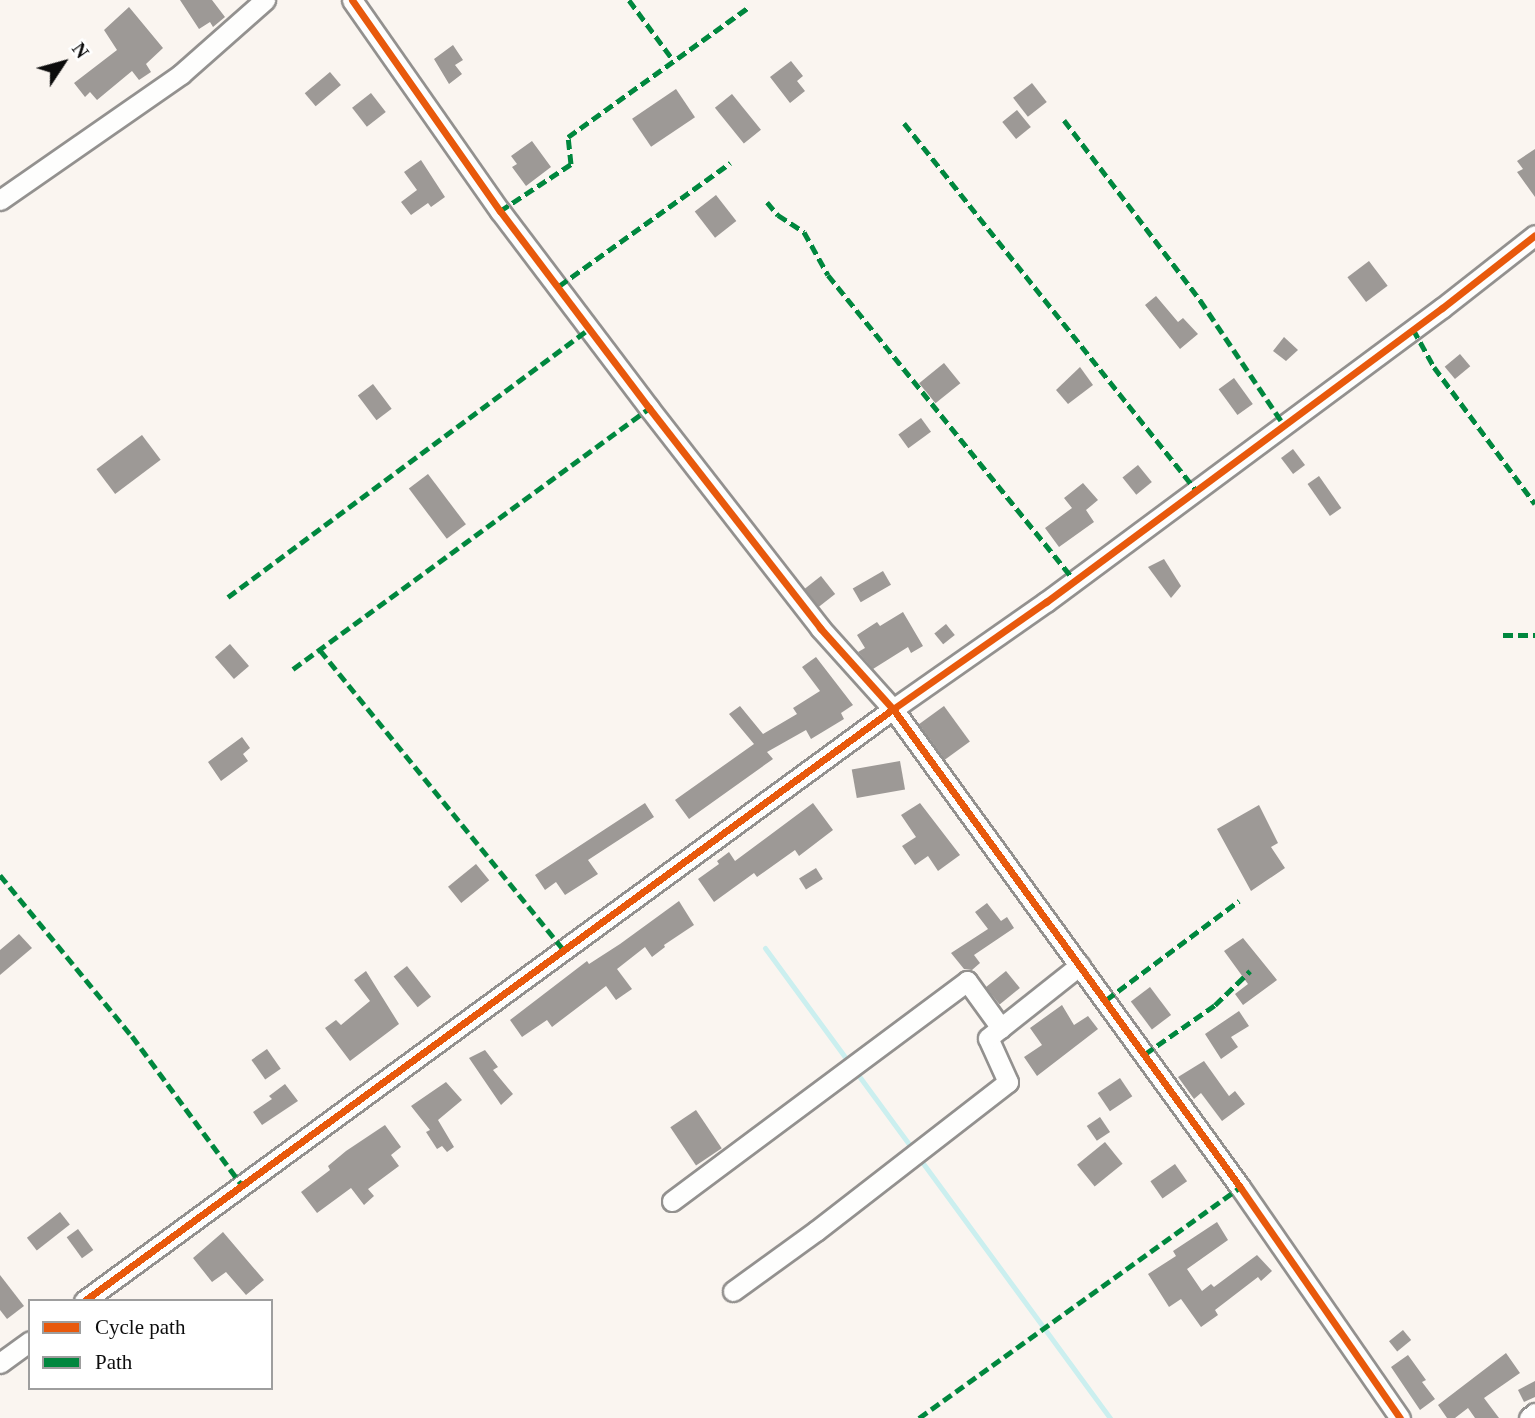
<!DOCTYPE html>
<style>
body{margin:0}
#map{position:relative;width:1535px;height:1418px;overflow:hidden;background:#faf5f0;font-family:"Times New Roman",serif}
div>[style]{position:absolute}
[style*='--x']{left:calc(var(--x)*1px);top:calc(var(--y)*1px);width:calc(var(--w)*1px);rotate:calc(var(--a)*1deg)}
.stream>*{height:5px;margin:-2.5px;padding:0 2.5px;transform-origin:2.5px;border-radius:2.5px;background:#cbefef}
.building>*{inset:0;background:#9d9996;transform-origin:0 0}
.roads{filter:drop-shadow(2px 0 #93918f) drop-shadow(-2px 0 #93918f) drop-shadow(0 2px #93918f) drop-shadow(0 -2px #93918f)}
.minor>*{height:19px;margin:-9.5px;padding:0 9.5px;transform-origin:9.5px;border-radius:9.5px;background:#fefefd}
.quiet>*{height:5px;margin-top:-2.5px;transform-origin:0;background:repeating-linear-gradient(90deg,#00873e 0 10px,transparent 0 15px)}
.cycleway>*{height:7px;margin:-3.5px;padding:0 3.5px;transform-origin:3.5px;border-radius:3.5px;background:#e8590c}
span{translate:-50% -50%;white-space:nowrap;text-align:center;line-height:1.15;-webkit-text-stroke:7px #fff;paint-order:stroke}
.legend{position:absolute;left:28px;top:1299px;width:245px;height:91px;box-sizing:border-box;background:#fff;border:2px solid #9e9e9e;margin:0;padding:9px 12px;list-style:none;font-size:21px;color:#0c0c0c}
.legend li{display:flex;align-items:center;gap:14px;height:35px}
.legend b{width:35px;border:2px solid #9e9e9e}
.north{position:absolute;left:28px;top:28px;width:70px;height:70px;-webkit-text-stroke:5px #fff;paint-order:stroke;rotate:54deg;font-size:19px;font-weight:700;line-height:28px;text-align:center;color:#0c0c0c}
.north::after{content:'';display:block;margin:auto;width:24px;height:32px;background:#0c0c0c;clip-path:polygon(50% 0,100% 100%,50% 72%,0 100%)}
</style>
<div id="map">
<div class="stream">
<div style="--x:765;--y:948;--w:583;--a:53.72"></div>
</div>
<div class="building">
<div style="clip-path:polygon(180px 0,212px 0,225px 17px,213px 27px,210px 22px,199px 29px)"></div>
<div style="clip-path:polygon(129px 7px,163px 48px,146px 64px,151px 72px,139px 80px,132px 71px,97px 100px,90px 92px,85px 97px,74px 83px,117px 50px,104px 30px)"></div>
<div style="clip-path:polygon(453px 45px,463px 60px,455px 65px,462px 74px,449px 84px,434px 59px)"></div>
<div style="clip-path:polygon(791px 61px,803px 76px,797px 81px,805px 91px,790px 103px,770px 77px)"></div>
<div style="left:330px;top:72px;width:17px;height:33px;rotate:50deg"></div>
<div style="left:1032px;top:83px;width:24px;height:24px;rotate:52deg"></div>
<div style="left:676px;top:89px;width:34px;height:53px;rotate:56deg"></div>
<div style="left:371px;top:93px;width:24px;height:24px;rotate:52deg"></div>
<div style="left:732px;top:94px;width:46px;height:22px;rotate:51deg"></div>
<div style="left:1017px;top:110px;width:22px;height:19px;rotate:51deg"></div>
<div style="clip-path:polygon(532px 141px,551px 167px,526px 186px,512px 167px,517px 164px,511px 156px)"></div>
<div style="clip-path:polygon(1535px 149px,1535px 197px,1517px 172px,1523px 169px,1517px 161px)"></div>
<div style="clip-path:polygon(421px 160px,445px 197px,431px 207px,428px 203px,411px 215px,401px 202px,417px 190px,404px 172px)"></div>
<div style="left:716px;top:195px;width:33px;height:27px;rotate:52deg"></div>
<div style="left:1369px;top:261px;width:31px;height:27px;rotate:53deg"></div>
<div style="clip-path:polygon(1156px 296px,1178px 322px,1183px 318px,1198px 334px,1180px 349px,1145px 305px)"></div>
<div style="clip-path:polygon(1284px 337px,1298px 350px,1286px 361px,1273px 351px)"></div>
<div style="left:1460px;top:354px;width:16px;height:20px;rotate:50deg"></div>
<div style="left:944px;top:363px;width:26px;height:32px;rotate:51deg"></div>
<div style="clip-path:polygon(1080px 367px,1093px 385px,1068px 404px,1056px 390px)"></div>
<div style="left:1234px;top:378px;width:32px;height:19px;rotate:54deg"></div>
<div style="left:373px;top:384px;width:31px;height:19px;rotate:53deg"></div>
<div style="left:921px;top:418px;width:17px;height:28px;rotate:54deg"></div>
<div style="left:142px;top:435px;width:31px;height:57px;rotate:53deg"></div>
<div style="left:1293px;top:449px;width:20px;height:15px;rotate:53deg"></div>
<div style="left:1138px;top:465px;width:22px;height:20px;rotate:51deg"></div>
<div style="left:428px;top:474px;width:63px;height:24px;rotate:53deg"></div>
<div style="left:1319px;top:476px;width:39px;height:14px;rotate:55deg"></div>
<div style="clip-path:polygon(1083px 483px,1098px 500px,1086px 510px,1094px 522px,1059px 547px,1045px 528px,1072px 508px,1064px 498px)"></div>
<div style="clip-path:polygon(1164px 559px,1181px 586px,1171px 598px,1148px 567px)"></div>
<div style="left:883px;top:571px;width:16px;height:35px;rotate:60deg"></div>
<div style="left:821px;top:576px;width:23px;height:21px;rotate:52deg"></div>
<div style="clip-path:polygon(903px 612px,923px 646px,911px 653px,908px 647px,873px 669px,858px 652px,865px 648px,857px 635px,877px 622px,880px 626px)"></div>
<div style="left:946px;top:624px;width:14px;height:15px;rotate:51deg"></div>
<div style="left:230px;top:644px;width:29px;height:20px;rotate:49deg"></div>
<div style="clip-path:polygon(816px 657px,853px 705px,841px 713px,844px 719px,811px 739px,806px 730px,767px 752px,773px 759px,689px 819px,675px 800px,754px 744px,729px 714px,740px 706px,763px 734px,797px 714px,793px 708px,820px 691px,802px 667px)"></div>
<div style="left:944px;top:706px;width:44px;height:31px;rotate:54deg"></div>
<div style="clip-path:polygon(242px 737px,250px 748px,243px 754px,248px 761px,221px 781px,208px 762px)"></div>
<div style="left:900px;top:761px;width:29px;height:49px;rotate:80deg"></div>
<div style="clip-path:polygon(645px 803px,654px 817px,588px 860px,598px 874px,565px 895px,556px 882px,545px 890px,535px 875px)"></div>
<div style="clip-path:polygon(813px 803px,833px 830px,799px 856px,795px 850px,757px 877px,754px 873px,714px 902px,698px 879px,719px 864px,717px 861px,729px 852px,735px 861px)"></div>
<div style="clip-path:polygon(920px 803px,960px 855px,938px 871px,928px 856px,915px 865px,902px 846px,916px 837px,901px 815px)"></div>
<div style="clip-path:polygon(1259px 805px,1278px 843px,1271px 847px,1285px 868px,1251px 891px,1217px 829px)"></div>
<div style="left:476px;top:864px;width:21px;height:36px;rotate:51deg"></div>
<div style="left:816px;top:868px;width:13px;height:20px;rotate:58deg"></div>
<div style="clip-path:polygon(679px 901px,694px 925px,664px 945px,665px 947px,652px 957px,645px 947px,617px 969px,632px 989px,616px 1000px,606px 986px,552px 1027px,547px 1020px,522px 1037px,510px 1020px,587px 961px,589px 964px,620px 944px)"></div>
<div style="clip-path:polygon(987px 903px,1001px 921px,1007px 917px,1014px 928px,974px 955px,980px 963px,972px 970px,964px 969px,951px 953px,988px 929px,975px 912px)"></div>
<div style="clip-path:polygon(19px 934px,32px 948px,0 975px,0 950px)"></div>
<div style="clip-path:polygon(1243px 938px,1277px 980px,1243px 1005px,1235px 994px,1248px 984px,1224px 951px)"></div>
<div style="left:407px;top:966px;width:39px;height:17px;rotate:52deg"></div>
<div style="clip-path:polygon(366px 971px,399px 1024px,350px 1061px,325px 1028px,336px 1020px,341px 1025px,370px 1001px,354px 980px)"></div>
<div style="left:1006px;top:971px;width:22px;height:26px;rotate:51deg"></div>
<div style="left:1150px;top:987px;width:35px;height:24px;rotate:53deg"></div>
<div style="clip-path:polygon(1062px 1005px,1074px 1025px,1088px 1016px,1098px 1029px,1037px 1076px,1024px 1057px,1042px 1045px,1030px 1028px)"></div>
<div style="clip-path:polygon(1239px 1011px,1249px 1026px,1231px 1037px,1238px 1047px,1221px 1059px,1205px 1034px)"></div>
<div style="left:267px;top:1049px;width:24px;height:19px;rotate:55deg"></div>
<div style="clip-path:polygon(485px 1050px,498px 1067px,493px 1070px,513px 1094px,501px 1105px,469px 1058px)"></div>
<div style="clip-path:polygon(1204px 1061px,1229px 1096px,1235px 1091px,1245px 1104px,1222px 1121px,1201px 1093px,1194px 1099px,1178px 1077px)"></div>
<div style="left:1120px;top:1078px;width:22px;height:27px;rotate:56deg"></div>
<div style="clip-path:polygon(446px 1082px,462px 1100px,438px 1120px,454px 1147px,447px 1152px,442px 1146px,437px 1149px,426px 1132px,430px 1130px,411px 1106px)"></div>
<div style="clip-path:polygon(285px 1084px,298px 1101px,262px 1125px,253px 1112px,272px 1099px,269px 1096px)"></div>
<div style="left:696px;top:1110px;width:46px;height:31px;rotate:56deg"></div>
<div style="left:1100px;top:1117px;width:18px;height:16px;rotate:56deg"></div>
<div style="clip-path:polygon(385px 1125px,401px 1147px,391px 1155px,399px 1166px,368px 1189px,374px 1196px,364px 1205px,351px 1188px,317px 1213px,301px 1192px,330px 1170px,328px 1166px,346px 1151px)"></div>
<div style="left:1105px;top:1142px;width:28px;height:36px;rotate:51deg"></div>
<div style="left:1175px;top:1164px;width:21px;height:30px;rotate:55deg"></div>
<div style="left:60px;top:1212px;width:16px;height:42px;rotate:52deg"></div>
<div style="clip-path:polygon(1217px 1222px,1228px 1240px,1187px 1269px,1202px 1291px,1211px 1284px,1214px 1287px,1257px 1255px,1272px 1271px,1261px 1281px,1258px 1277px,1215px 1310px,1218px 1315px,1201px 1327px,1181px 1299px,1169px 1307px,1148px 1274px,1176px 1256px,1173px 1251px)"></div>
<div style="left:78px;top:1229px;width:26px;height:14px;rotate:54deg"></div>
<div style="clip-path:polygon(223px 1232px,264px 1280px,246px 1295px,226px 1272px,212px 1282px,193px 1258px)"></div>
<div style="clip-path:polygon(0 1275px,24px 1306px,7px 1319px,0 1310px)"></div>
<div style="left:1403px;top:1330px;width:13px;height:18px;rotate:51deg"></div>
<div style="clip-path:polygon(1506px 1353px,1520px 1373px,1484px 1398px,1499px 1418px,1475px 1418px,1468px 1408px,1455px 1418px,1447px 1418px,1438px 1405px)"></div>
<div style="clip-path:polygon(1408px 1355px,1426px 1380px,1422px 1382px,1435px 1399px,1420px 1410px,1391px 1367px)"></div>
<div style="clip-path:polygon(1535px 1381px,1535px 1397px,1524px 1402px,1518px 1390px)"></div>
</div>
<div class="roads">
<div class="minor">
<div style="--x:352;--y:0;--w:258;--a:55"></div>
<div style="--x:500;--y:211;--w:247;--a:52.9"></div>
<div style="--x:649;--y:408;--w:279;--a:52.1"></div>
<div style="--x:820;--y:628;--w:109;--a:48"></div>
<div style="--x:893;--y:709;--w:591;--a:54.02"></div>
<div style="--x:1240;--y:1187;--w:281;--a:55.3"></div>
<div style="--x:0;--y:200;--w:221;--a:-34.8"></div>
<div style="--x:181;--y:74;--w:112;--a:-41.4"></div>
<div style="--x:672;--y:1201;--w:368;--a:-36.7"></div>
<div style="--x:967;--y:981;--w:58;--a:54.1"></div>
<div style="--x:733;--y:1291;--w:102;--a:-35.9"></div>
<div style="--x:816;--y:1231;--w:243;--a:-37.8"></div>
<div style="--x:1008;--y:1082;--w:48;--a:-114.4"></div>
<div style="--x:988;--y:1038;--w:117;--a:-38.4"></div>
<div style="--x:84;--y:1301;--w:1002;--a:-36.2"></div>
<div style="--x:893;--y:709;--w:187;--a:-35"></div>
<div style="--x:1046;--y:602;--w:493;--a:-36.6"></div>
<div style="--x:1442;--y:308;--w:118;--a:-38.1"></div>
<div style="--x:0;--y:1363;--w:37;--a:-36"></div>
<div style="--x:1529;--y:1418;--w:8;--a:-40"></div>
</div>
</div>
<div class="quiet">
<div style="--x:629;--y:0;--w:74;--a:53.7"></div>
<div style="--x:1064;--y:120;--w:226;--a:52.9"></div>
<div style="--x:1200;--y:300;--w:151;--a:56.1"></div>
<div style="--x:904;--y:123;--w:469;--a:51.5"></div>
<div style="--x:767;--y:202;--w:17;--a:50"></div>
<div style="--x:778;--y:215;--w:31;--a:33"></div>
<div style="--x:804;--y:232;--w:49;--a:60.8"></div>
<div style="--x:828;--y:275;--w:393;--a:51.1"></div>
<div style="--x:500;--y:211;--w:85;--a:-33.5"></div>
<div style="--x:571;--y:164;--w:27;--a:-96"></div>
<div style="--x:568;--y:137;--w:223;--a:-35.7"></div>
<div style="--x:559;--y:286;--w:211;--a:-35.7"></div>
<div style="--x:1413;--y:329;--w:43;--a:61.1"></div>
<div style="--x:1434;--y:367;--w:170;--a:53.6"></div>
<div style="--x:228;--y:597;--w:450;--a:-36.6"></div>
<div style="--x:1503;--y:635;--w:32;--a:0"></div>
<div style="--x:320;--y:650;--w:385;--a:50.9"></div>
<div style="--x:293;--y:669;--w:441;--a:-36.2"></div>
<div style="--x:0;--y:875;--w:208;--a:50.7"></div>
<div style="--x:132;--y:1036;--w:185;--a:53.6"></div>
<div style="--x:1106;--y:1000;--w:166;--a:-36.7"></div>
<div style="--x:1145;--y:1054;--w:85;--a:-35"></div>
<div style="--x:1215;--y:1005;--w:49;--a:-44.2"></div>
<div style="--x:919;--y:1418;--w:395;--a:-35.7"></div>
</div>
<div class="cycleway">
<div style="--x:352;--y:0;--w:258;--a:55"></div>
<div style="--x:500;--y:211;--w:247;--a:52.9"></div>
<div style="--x:649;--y:408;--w:279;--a:52.1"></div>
<div style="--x:820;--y:628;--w:109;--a:48"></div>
<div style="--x:893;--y:709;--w:591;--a:54.02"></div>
<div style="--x:1240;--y:1187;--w:281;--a:55.3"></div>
<div style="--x:84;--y:1301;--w:1002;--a:-36.2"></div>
<div style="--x:893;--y:709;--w:187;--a:-35"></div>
<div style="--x:1046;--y:602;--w:493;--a:-36.6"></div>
<div style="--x:1442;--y:308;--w:118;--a:-38.1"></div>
</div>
<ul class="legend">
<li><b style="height:9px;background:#e8590c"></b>Cycle path</li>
<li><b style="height:9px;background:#00873e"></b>Path</li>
</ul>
<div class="north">N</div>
</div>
